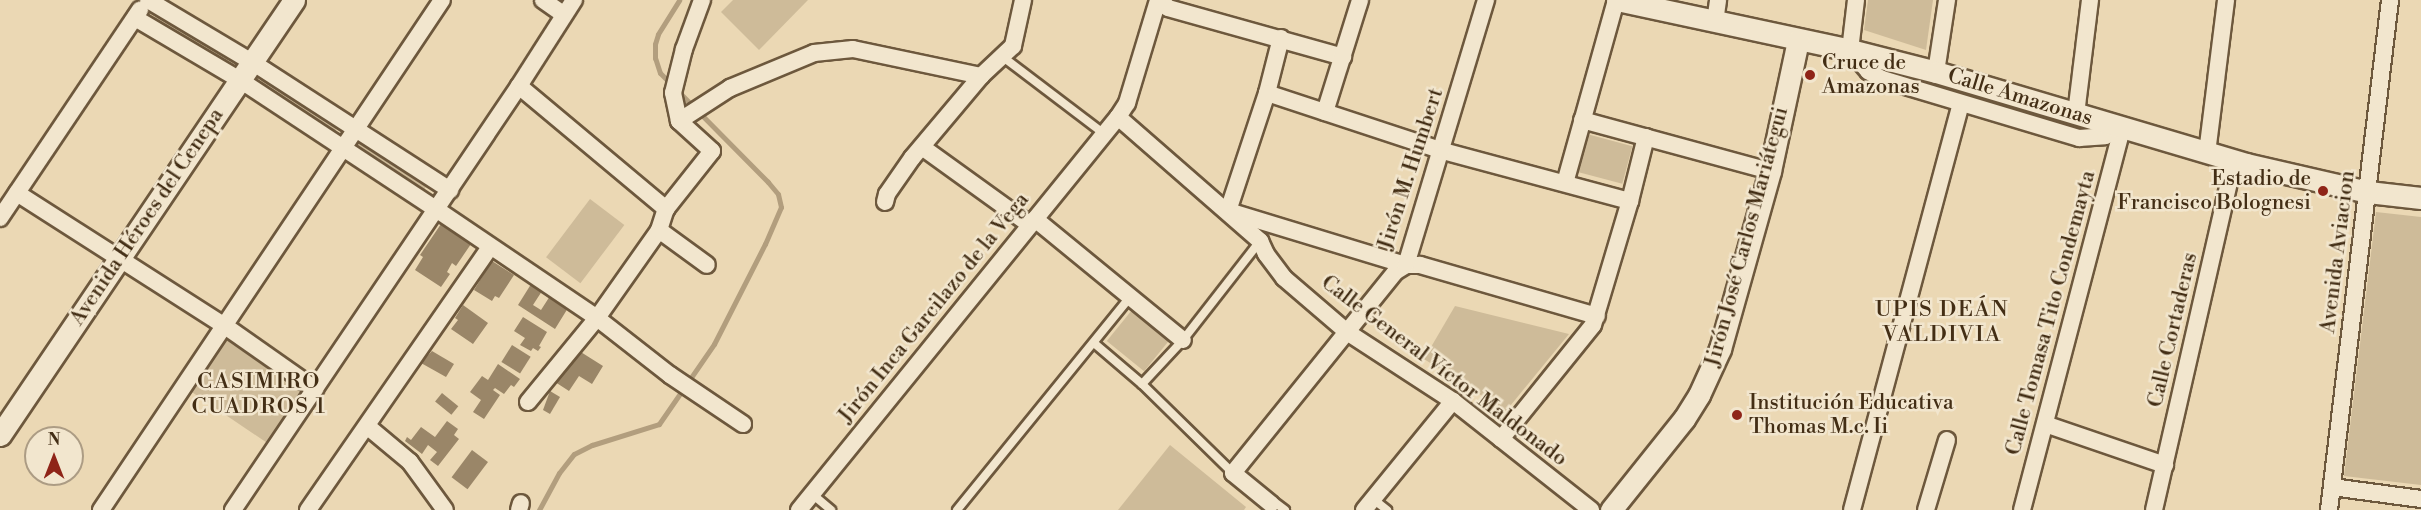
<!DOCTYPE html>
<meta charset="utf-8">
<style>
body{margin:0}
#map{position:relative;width:2421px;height:510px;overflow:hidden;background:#ebd8b4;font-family:"Libre Bodoni",serif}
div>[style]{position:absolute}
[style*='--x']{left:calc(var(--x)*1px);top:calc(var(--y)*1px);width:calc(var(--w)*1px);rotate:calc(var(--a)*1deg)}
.green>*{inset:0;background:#cebb99;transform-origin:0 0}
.stream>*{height:5px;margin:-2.5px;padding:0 2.5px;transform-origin:2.5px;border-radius:2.5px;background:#b29e7e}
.building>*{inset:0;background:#9a8668;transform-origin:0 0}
.roads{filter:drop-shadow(2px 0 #6d583d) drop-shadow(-2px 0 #6d583d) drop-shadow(0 2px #6d583d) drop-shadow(0 -2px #6d583d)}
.service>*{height:8px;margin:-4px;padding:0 4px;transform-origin:4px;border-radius:4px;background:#f2e6ce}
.minor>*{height:16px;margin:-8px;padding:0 8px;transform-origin:8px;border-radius:8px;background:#f2e6ce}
.tertiary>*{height:21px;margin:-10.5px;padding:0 10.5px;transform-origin:10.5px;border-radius:10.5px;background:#f2e6ce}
.dots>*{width:16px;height:16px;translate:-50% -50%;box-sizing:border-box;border:3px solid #f2e6ce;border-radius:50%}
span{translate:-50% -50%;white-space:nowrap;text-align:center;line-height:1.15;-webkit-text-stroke:5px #f2e6ce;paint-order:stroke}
.poi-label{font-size:21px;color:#432e15}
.left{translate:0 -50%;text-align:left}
.right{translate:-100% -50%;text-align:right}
.street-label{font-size:21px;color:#432e15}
.neighbourhood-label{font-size:22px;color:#432e15;letter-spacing:1.5px}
.north{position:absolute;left:24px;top:426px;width:60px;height:60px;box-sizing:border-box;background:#f2e6ce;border:2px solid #ac9c84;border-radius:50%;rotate:0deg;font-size:16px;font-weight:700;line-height:24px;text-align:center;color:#432e15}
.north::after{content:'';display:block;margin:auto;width:21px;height:27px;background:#8f2418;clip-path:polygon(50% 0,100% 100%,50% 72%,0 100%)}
</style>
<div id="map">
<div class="green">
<div style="clip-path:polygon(733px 0,808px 0,759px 50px,721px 12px)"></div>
<div style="clip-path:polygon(1868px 0,1933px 0,1926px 50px,1864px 30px)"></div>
<div style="left:157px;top:14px;width:84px;height:6px;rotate:31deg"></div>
<div style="left:263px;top:80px;width:88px;height:4px;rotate:33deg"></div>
<div style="left:1587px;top:134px;width:47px;height:39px;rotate:15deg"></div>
<div style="clip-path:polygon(359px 143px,426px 187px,423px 191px,357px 146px)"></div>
<div style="left:590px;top:199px;width:43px;height:73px;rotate:37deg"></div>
<div style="clip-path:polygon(2376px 212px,2421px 217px,2421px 485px,2344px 476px)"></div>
<div style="clip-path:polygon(1455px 306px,1569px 334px,1506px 411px,1424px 359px)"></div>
<div style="left:1132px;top:310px;width:48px;height:40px;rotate:39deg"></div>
<div style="left:227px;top:335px;width:96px;height:67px;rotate:34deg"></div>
<div style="clip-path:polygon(1170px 445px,1246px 507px,1244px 510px,1118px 510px)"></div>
</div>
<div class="stream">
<div style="--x:539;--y:510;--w:42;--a:-61.6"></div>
<div style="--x:559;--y:473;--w:24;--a:-52"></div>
<div style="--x:574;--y:454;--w:20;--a:-27"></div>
<div style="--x:592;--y:445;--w:70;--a:-17.4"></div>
<div style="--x:659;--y:424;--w:97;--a:-55.5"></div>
<div style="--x:714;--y:344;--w:112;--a:-63"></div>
<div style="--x:765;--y:244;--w:40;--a:-66.6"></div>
<div style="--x:781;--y:207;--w:13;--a:-103"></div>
<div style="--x:778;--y:194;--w:16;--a:-130"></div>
<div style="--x:768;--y:182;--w:153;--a:-134.7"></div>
<div style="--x:660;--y:73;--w:16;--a:-108"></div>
<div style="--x:655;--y:58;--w:14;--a:-90"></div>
<div style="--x:655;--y:44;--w:10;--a:-73"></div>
<div style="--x:658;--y:34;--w:40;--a:-58"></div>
</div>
<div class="building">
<div style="clip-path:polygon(441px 224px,471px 244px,456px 266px,452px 263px,447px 272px,450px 274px,441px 287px,415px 270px,423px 257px,420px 255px)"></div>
<div style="clip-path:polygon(492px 261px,514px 275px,499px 298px,495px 296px,492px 301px,474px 290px)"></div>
<div style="clip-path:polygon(533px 281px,544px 288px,533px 305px,541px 310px,550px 296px,568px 308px,555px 329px,518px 305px)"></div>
<div style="clip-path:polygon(463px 305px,488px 323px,473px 344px,451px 329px,458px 320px,455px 318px)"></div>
<div style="clip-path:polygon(523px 317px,547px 332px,539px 346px,541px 347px,538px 351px,533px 348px,531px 351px,520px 345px,525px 338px,514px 331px)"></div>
<div style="left:512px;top:345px;width:22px;height:20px;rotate:32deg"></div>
<div style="clip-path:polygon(576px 349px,603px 366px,592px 384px,579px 376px,569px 391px,552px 380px)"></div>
<div style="clip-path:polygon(432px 351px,454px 364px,446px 377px,421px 363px)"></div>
<div style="clip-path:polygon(498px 364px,520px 379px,514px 387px,511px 385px,504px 394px,495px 388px,493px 390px,500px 395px,484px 419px,473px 412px,481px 400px,470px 392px,482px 376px,488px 380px)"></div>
<div style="clip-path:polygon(550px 391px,560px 397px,550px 414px,543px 410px)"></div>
<div style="left:442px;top:393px;width:21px;height:11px;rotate:39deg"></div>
<div style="clip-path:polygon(447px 421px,458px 429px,454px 435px,459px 439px,438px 466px,430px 460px,437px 452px,428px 445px,422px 454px,405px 441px,407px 437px,411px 440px,421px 427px,435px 437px)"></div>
<div style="left:472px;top:450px;width:20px;height:34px;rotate:37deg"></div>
</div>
<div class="roads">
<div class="service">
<div style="--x:1003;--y:57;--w:126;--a:37.2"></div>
<div style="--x:1094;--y:343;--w:63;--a:40.5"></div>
<div style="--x:1142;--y:384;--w:127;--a:44.4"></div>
<div style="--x:1142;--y:384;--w:60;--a:-47"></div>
<div style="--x:1183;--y:340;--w:125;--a:-52.1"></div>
<div style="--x:812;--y:494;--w:25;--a:40"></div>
<div style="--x:1373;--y:499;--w:18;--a:38"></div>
<div style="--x:1273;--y:501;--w:15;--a:37"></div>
<div style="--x:957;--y:510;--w:274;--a:-50.9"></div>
</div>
<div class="minor">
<div style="--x:148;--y:0;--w:121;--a:30.8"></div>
<div style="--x:252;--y:62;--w:236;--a:32.9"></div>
<div style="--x:543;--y:0;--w:24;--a:35"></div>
<div style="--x:1160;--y:0;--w:11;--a:45"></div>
<div style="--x:1168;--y:8;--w:182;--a:15.6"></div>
<div style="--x:1856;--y:0;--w:50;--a:96.8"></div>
<div style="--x:1850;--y:50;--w:28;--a:49"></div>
<div style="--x:1868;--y:71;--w:16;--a:30"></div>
<div style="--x:1882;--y:79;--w:206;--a:16.7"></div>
<div style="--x:2079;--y:138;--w:26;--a:-4"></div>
<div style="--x:2105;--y:136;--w:19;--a:-25"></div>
<div style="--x:135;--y:18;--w:122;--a:30.6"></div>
<div style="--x:240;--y:80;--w:235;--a:33.4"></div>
<div style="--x:436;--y:209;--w:194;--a:34.1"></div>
<div style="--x:597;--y:318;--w:93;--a:38"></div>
<div style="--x:670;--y:375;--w:88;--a:33.9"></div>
<div style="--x:1715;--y:22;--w:22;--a:-82"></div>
<div style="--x:1281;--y:38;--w:57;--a:104.3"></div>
<div style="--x:1267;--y:93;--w:124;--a:108.3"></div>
<div style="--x:1228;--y:211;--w:186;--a:16.9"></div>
<div style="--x:1406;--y:265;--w:14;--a:0"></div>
<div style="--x:1420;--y:265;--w:184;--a:16.1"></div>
<div style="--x:1936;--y:72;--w:73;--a:-81.3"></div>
<div style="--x:519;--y:86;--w:192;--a:39.9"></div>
<div style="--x:1267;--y:93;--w:185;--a:18.2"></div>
<div style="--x:1443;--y:151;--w:194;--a:15"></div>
<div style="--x:1325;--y:112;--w:117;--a:-72.6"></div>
<div style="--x:2076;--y:114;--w:115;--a:-83"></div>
<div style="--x:1118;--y:117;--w:189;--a:41.1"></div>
<div style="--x:1260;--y:241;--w:14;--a:65"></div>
<div style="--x:1266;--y:254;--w:30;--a:53"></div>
<div style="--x:1284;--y:278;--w:83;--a:40.6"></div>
<div style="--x:1347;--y:332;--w:126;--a:33.1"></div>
<div style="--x:1453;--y:401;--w:176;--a:38.3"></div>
<div style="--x:1582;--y:120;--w:195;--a:15.2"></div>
<div style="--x:679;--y:121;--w:61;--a:-32.9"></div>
<div style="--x:730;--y:88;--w:91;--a:-22.6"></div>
<div style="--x:814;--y:53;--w:39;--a:-6"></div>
<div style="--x:853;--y:49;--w:131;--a:11.9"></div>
<div style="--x:981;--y:76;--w:44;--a:-43.2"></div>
<div style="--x:1013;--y:46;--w:47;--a:-77.7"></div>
<div style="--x:922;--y:147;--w:133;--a:35.8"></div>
<div style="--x:2207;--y:153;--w:154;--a:-82.9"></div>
<div style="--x:1565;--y:183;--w:190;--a:-74.4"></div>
<div style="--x:17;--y:193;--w:247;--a:32.6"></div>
<div style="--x:225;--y:326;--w:110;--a:35"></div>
<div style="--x:885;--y:202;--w:8;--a:-76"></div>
<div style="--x:887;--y:194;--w:44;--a:-55.2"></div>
<div style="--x:912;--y:158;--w:107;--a:-49.9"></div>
<div style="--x:0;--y:218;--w:251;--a:-56.1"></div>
<div style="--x:1035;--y:219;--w:191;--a:39.3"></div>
<div style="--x:659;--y:230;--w:59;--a:36.1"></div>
<div style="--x:528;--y:402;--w:109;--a:-50.6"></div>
<div style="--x:597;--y:318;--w:108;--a:-54.8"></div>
<div style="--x:659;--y:230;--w:22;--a:-72"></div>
<div style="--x:666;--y:209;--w:74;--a:-51.6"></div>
<div style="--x:712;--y:151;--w:45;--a:-137.7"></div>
<div style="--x:679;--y:121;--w:29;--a:-102"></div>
<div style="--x:673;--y:93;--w:45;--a:-76"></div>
<div style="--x:684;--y:49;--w:52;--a:-69.8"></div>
<div style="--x:2045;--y:424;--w:127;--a:18.9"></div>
<div style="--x:367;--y:426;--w:56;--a:39.9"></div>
<div style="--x:410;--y:462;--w:59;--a:53.9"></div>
<div style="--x:1501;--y:439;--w:146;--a:-51.1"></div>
<div style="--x:1593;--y:325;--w:129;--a:-73.4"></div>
<div style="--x:1630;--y:201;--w:66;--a:-76"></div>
<div style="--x:2332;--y:487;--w:90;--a:7.7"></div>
<div style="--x:1271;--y:504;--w:49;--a:-140.8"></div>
<div style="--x:1233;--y:473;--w:258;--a:-51.1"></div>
<div style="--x:1395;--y:272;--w:13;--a:-32"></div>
<div style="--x:1406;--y:265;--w:277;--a:-73.2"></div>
<div style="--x:101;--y:510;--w:613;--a:-56.23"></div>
<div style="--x:233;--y:510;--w:511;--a:-56"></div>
<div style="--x:519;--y:86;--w:102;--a:-57.4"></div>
<div style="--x:308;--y:510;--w:320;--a:-55.3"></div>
<div style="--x:519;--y:510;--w:7;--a:-74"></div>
<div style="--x:799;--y:510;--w:506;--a:-50.93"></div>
<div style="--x:1118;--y:117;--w:17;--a:-57"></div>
<div style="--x:1127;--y:103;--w:108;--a:-73.2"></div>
<div style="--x:1364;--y:510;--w:141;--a:-50.8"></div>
<div style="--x:1852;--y:510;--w:420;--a:-75"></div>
<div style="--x:1926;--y:510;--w:73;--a:-73.3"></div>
<div style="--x:2022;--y:510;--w:395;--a:-75.3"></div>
<div style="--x:2154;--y:510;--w:358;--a:-77.1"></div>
<div style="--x:2329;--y:510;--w:514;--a:-83.18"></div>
</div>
<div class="tertiary">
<div style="--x:1617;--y:0;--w:238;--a:12.1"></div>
<div style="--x:1850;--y:50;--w:89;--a:14.3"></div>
<div style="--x:1936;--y:72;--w:323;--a:16.5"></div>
<div style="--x:2246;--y:164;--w:125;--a:12.9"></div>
<div style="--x:2368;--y:192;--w:53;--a:6.5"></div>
<div style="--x:0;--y:435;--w:525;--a:-55.95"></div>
<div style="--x:1611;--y:510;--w:117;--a:-51.3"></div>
<div style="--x:1684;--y:419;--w:28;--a:-58"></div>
<div style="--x:1699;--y:395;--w:51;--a:-65.5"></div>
<div style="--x:1720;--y:349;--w:185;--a:-74.3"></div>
<div style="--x:1770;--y:171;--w:134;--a:-77.9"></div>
</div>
</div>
<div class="dots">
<div style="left:1810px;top:75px;background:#8f2418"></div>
<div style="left:2323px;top:191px;background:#8f2418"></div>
<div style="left:1737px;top:415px;background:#8f2418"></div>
</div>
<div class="poi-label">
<span class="left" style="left:1822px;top:75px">Cruce de<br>Amazonas</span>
<span class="right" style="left:2311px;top:191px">Estadio de<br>Francisco Bolognesi</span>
<span class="left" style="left:1749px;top:415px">Institución Educativa<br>Thomas M.c. Ii</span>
</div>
<div class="street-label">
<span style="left:2020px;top:97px;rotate:17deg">Calle Amazonas</span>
<span style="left:1411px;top:169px;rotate:-72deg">Jirón M. Humbert</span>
<span style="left:147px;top:217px;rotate:-56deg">Avenida Héroes del Cenepa</span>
<span style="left:1747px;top:237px;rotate:-75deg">Jirón José Carlos Mariátegui</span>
<span style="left:2338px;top:252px;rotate:-83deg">Avenida Aviacion</span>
<span style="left:934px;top:308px;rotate:-51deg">Jirón Inca Garcilazo de la Vega</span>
<span style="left:2051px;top:313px;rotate:-75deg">Calle Tomasa Tito Condemayta</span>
<span style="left:2173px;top:330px;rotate:-77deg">Calle Cortaderas</span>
<span style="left:1444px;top:371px;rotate:37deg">Calle General Víctor Maldonado</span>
</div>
<div class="neighbourhood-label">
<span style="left:1942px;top:322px">UPIS DEÁN<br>VALDIVIA</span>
<span style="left:259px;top:394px">CASIMIRO<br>CUADROS 1</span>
</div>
<div class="north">N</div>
</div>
